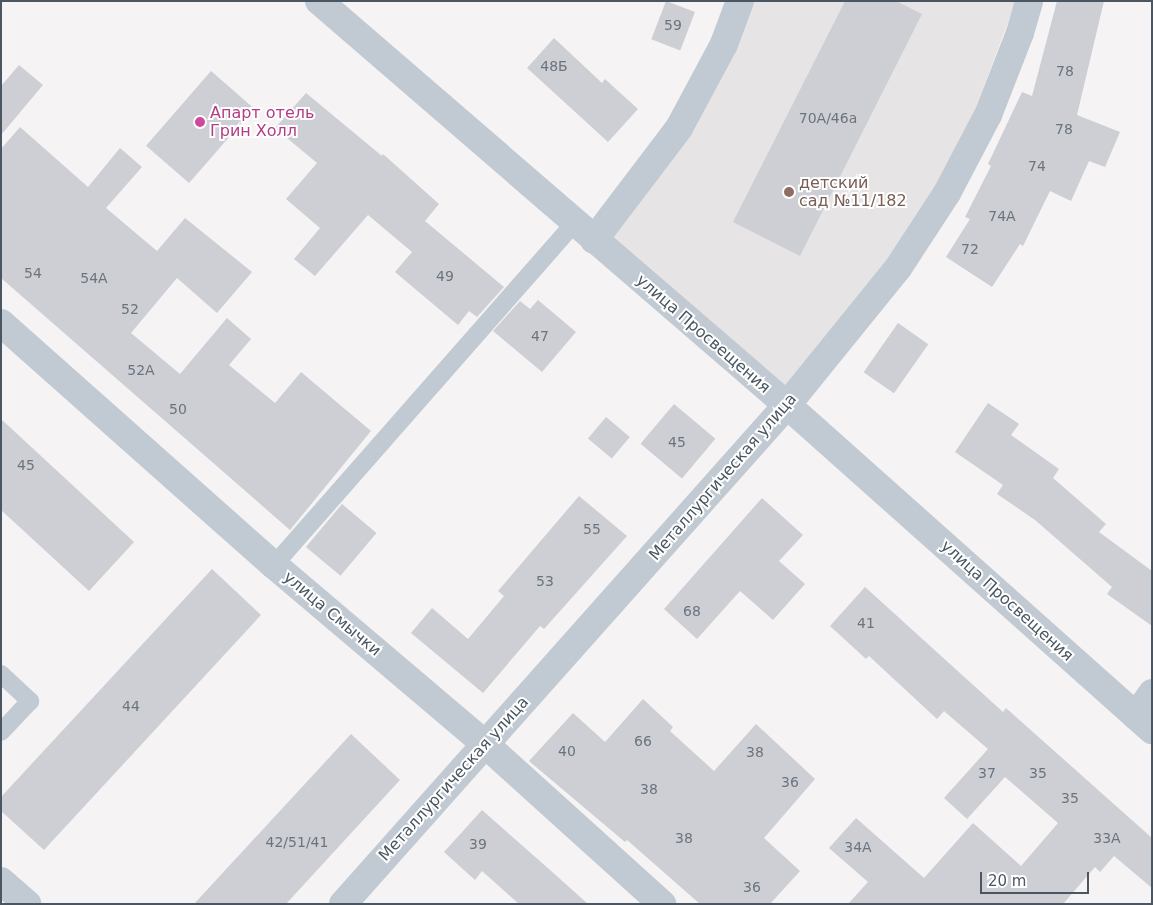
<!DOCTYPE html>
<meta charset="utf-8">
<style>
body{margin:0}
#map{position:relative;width:1153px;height:905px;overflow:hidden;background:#f5f3f3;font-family:"DejaVu Sans",sans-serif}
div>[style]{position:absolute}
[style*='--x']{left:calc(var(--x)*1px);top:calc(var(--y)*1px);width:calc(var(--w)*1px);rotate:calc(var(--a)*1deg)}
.education>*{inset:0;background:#e6e4e5}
.building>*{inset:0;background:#cdcfd5;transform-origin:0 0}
.lane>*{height:18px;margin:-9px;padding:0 9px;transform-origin:9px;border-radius:9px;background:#c1cad2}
.street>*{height:28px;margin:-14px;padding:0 14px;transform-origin:14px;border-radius:14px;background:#c1cad2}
.dots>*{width:14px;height:14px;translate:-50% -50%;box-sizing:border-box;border:2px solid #fff;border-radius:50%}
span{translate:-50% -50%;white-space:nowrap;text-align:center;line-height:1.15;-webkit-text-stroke:4px #fff;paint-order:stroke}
.number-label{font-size:14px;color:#6b747e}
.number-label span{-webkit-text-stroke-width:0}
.hotel-label{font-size:16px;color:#b23c85}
.left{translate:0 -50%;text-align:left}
.education-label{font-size:16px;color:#785e54}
.street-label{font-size:16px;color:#4a5661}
.frame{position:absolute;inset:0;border:2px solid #4a5661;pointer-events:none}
.scale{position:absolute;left:980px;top:872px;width:109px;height:22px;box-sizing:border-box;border:2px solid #4a5661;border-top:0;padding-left:6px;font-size:15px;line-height:18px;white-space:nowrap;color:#4a5661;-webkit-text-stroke:4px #fff;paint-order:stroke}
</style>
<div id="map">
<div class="education">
<div style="clip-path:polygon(753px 1px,1016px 1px,974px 112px,935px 187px,888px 260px,786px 386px,612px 235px,735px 48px)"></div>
</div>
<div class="building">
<div style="left:666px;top:1px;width:31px;height:41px;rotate:21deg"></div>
<div style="clip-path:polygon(845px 1px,896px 1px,922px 14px,800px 256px,733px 222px)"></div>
<div style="clip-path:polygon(1057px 1px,1104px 1px,1077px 115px,1120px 132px,1105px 167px,1089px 161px,1071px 201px,1050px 191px,1023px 246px,1020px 244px,992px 287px,946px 257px,970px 219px,965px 217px,991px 166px,988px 164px,1022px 92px,1032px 96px)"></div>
<div style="clip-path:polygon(554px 38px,602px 83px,605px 79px,638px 109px,608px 142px,527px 68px)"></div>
<div style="clip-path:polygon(19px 65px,43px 85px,1px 135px,1px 86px)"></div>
<div style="left:211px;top:71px;width:57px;height:99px;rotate:41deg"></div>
<div style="clip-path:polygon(306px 93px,382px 156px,383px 154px,439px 204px,425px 221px,504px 287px,477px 317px,469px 311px,458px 325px,395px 272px,412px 252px,368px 215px,315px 276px,294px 259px,320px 228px,286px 199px,317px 163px,275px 128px)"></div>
<div style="clip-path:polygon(20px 127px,88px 187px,120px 148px,142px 167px,106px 208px,157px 251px,185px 218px,252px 272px,217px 313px,177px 278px,131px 333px,180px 374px,227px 318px,251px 339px,229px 365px,275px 403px,301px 372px,371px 431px,290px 530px,1px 278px,1px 149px)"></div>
<div style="clip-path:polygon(538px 300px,576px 332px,542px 372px,493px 331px,520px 301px,530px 309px)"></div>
<div style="left:898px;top:323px;width:37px;height:60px;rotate:35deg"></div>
<div style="clip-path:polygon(988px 403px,1019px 424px,1011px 435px,1059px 469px,1053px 478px,1106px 524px,1099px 532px,1152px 571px,1152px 626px,1107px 594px,1112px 587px,1035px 520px,997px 494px,1003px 485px,955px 452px)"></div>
<div style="left:674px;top:404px;width:54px;height:52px;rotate:40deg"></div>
<div style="left:606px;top:417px;width:31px;height:28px;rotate:40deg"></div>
<div style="clip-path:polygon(1px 419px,134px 542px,89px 591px,1px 510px)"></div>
<div style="clip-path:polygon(579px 496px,627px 536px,544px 629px,540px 626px,483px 693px,411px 633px,432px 608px,468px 639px,504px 596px,498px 591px)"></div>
<div style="clip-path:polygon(762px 498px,803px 535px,779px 561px,805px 584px,773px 620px,740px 591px,697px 639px,664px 609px)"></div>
<div style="left:342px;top:504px;width:45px;height:56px;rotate:40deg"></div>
<div style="clip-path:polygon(212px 569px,261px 615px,44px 850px,1px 811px,1px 797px)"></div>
<div style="clip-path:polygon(865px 587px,1003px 712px,1006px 708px,1152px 838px,1152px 888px,1114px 856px,1100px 872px,1095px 867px,1063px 904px,848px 904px,868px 882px,829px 848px,856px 818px,924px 878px,973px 823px,1021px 866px,1058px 823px,1005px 777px,967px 819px,944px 798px,988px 749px,944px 711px,937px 719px,869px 656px,866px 659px,830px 626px)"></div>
<div style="clip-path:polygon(643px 699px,673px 727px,670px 731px,714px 771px,756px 724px,815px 779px,764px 838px,800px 871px,770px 904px,700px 904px,627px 840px,625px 842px,529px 761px,573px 713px,605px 742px)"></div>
<div style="clip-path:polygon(351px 734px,400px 780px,286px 904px,194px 904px)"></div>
<div style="clip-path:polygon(482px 810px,550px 870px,588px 904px,519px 904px,482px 871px,475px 880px,444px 852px)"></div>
</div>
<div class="lane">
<div style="--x:274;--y:565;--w:455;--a:-48.7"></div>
<div style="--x:1;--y:674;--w:40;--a:43"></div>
<div style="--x:30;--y:701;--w:42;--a:133.1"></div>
</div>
<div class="street">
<div style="--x:319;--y:1;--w:618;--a:40.8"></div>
<div style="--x:787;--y:405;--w:489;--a:41.7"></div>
<div style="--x:594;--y:240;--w:141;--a:-52.8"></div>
<div style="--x:679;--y:128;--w:95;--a:-61.8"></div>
<div style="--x:724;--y:44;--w:46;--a:-69.6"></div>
<div style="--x:1;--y:323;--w:365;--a:41.6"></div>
<div style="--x:274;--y:565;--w:277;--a:40.3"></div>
<div style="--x:485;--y:744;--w:239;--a:42.1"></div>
<div style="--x:1136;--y:716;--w:28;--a:-55"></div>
<div style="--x:1;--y:881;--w:35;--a:41"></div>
<div style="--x:343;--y:904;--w:668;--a:-48.34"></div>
<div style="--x:787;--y:405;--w:176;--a:-51"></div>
<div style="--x:898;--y:268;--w:90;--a:-56.8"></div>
<div style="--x:947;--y:193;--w:88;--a:-62.3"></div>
<div style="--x:988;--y:115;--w:88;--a:-68.7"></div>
<div style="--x:1020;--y:33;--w:33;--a:-74"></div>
</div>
<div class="dots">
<div style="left:200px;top:122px;background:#d1479c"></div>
<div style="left:789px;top:192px;background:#8d6e63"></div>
</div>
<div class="number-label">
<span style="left:673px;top:25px">59</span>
<span style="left:554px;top:66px">48Б</span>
<span style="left:1065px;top:71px">78</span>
<span style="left:828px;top:118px">70А/46а</span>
<span style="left:1064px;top:129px">78</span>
<span style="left:1037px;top:166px">74</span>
<span style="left:1002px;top:216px">74А</span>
<span style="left:970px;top:249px">72</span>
<span style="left:33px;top:273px">54</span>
<span style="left:445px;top:276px">49</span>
<span style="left:94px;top:278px">54А</span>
<span style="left:130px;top:309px">52</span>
<span style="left:540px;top:336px">47</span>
<span style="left:141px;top:370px">52А</span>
<span style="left:178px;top:409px">50</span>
<span style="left:677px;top:442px">45</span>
<span style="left:26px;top:465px">45</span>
<span style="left:592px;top:529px">55</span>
<span style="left:545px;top:581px">53</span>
<span style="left:692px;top:611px">68</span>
<span style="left:866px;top:623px">41</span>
<span style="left:131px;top:706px">44</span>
<span style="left:643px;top:741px">66</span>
<span style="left:567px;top:751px">40</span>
<span style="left:755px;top:752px">38</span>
<span style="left:987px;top:773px">37</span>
<span style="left:1038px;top:773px">35</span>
<span style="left:790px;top:782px">36</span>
<span style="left:649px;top:789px">38</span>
<span style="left:1070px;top:798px">35</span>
<span style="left:684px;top:838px">38</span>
<span style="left:1107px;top:838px">33А</span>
<span style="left:297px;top:842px">42/51/41</span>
<span style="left:478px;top:844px">39</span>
<span style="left:858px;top:847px">34А</span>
<span style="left:752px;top:887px">36</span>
</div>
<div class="hotel-label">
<span class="left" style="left:210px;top:122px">Апарт отель<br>Грин Холл</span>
</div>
<div class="education-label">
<span class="left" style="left:799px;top:192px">детский<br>сад №11/182</span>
</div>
<div class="street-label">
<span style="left:703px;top:334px;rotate:41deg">улица Просвещения</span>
<span style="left:723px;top:477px;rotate:-49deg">Металлургическая улица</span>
<span style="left:1007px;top:601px;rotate:42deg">улица Просвещения</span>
<span style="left:332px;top:614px;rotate:40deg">улица Смычки</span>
<span style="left:454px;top:779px;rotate:-48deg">Металлургическая улица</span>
</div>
<div class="frame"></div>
<div class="scale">20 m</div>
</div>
